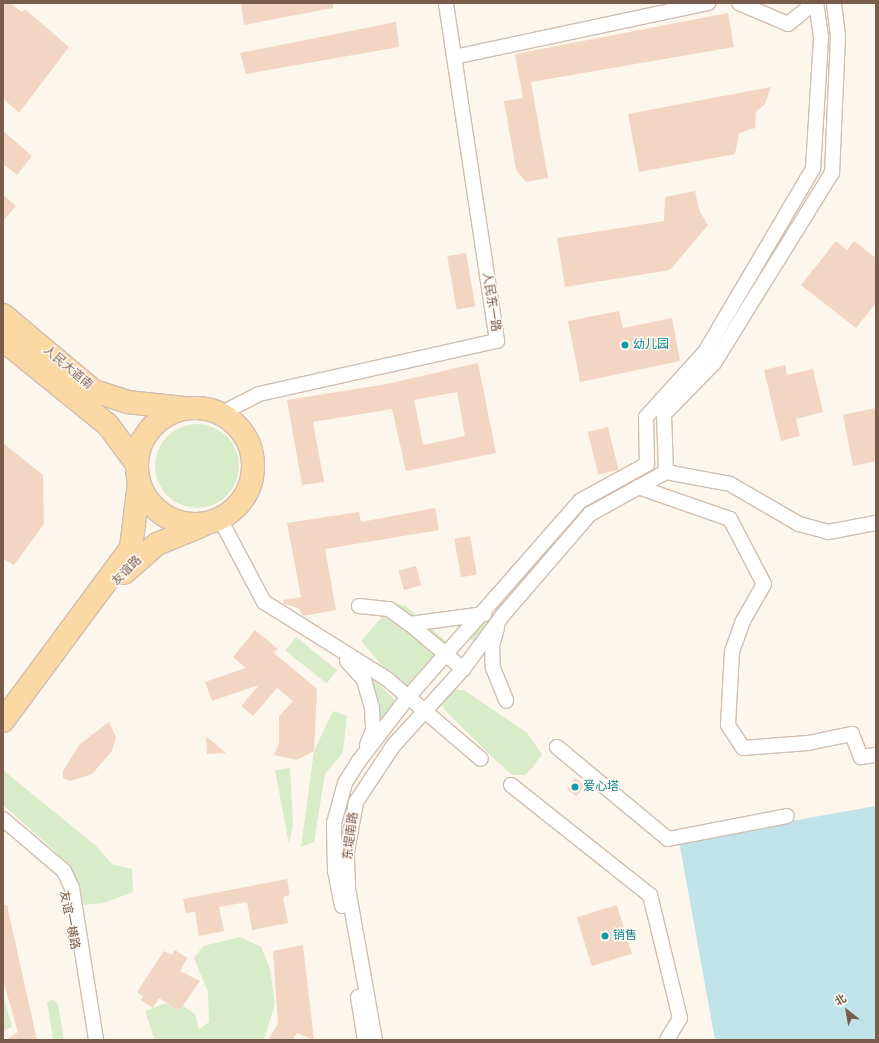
<!DOCTYPE html>
<meta charset="utf-8">
<style>
body{margin:0}
#map{position:relative;width:879px;height:1043px;overflow:hidden;background:#fdf6ec;font-family:"Roboto Condensed","Noto Sans SC",sans-serif}
div>[style]{position:absolute}
[style*='--x']{left:calc(var(--x)*1px);top:calc(var(--y)*1px);width:calc(var(--w)*1px);rotate:calc(var(--a)*1deg)}
.green>*{inset:0;background:#d8ecc9;transform-origin:0 0}
.round{border-radius:50%}
.water>*{inset:0;background:#bfe3e8}
.building>*{inset:0;background:#f3d5c3;transform-origin:0 0}
.roads{filter:drop-shadow(1px 0 #d1beb0) drop-shadow(-1px 0 #d1beb0) drop-shadow(0 1px #d1beb0) drop-shadow(0 -1px #d1beb0)}
.minor>*{height:14px;margin:-7px;padding:0 7px;transform-origin:7px;border-radius:7px;background:#fff}
.primary>*{height:22px;margin:-11px;padding:0 11px;transform-origin:11px;border-radius:11px;background:#fbd9a5}
.primary>.ring{margin:-11px;padding:0;box-sizing:content-box;background:none;border:22px solid #fbd9a5;border-radius:50%}
.dots>*{width:11px;height:11px;translate:-50% -50%;box-sizing:border-box;border:2px solid #fffaf3;border-radius:50%}
span{translate:-50% -50%;white-space:nowrap;text-align:center;line-height:1.15;-webkit-text-stroke:3px #fffaf3;paint-order:stroke}
.street-label{font-size:12px;color:#7a5c4d}
.culture-label{font-size:12px;color:#0d838f}
.left{translate:0 -50%;text-align:left}
.frame{position:absolute;inset:0;border:4px solid #7a5c4d;pointer-events:none}
.north{position:absolute;left:827px;top:991px;width:40px;height:40px;-webkit-text-stroke:3px #fffaf3;paint-order:stroke;rotate:329deg;font-size:11px;font-weight:700;line-height:16px;text-align:center;color:#7a5c4d}
.north::after{content:'';display:block;margin:auto;width:14px;height:18px;background:#7a5c4d;clip-path:polygon(50% 0,100% 100%,50% 72%,0 100%)}
</style>
<div id="map">
<div class="green">
<div class="round" style="left:155px;top:424px;width:84px;height:84px"></div>
<div style="clip-path:polygon(394px 603px,406px 606px,458px 652px,408px 697px,361px 641px)"></div>
<div style="clip-path:polygon(503px 615px,475px 643px,450px 620px)"></div>
<div style="left:296px;top:637px;width:53px;height:17px;rotate:39deg"></div>
<div style="clip-path:polygon(371px 676px,396px 701px,381px 732px)"></div>
<div style="clip-path:polygon(451px 690px,464px 690px,526px 732px,542px 754px,533px 767px,525px 775px,512px 775px,490px 755px,444px 709px,441px 703px)"></div>
<div style="clip-path:polygon(333px 711px,347px 716px,343px 752px,325px 774px,314px 842px,301px 847px,314px 751px)"></div>
<div style="clip-path:polygon(290px 768px,293px 824px,289px 844px,275px 770px)"></div>
<div style="clip-path:polygon(3px 770px,96px 846px,112px 864px,132px 869px,133px 892px,104px 903px,83px 905px,57px 853px,3px 805px)"></div>
<div style="clip-path:polygon(240px 937px,261px 947px,270px 969px,275px 1004px,264px 1040px,155px 1040px,145px 1011px,166px 1003px,179px 1011px,183px 1006px,195px 1014px,199px 1029px,209px 1022px,208px 992px,194px 958px,203px 946px)"></div>
<div style="clip-path:polygon(3px 995px,12px 1027px,3px 1031px)"></div>
<div style="clip-path:polygon(53px 999px,58px 1005px,64px 1040px,53px 1040px,47px 1002px)"></div>
</div>
<div class="water">
<div style="clip-path:polygon(876px 806px,876px 1040px,715px 1040px,679px 841px)"></div>
</div>
<div class="building">
<div style="clip-path:polygon(3px 3px,10px 3px,22px 12px,25px 9px,69px 47px,19px 113px,3px 98px)"></div>
<div style="clip-path:polygon(241px 3px,333px 3px,333px 8px,244px 25px)"></div>
<div style="clip-path:polygon(728px 13px,734px 47px,531px 82px,548px 178px,526px 182px,516px 170px,504px 101px,523px 98px,515px 54px)"></div>
<div style="clip-path:polygon(396px 22px,399px 47px,246px 74px,240px 53px)"></div>
<div style="clip-path:polygon(771px 87px,765px 104px,756px 112px,755px 128px,739px 133px,735px 154px,639px 172px,628px 114px)"></div>
<div style="clip-path:polygon(3px 131px,32px 156px,17px 175px,3px 164px)"></div>
<div style="clip-path:polygon(695px 191px,699px 210px,708px 225px,670px 270px,565px 287px,557px 238px,664px 221px,665px 197px)"></div>
<div style="clip-path:polygon(3px 195px,16px 206px,3px 221px)"></div>
<div style="clip-path:polygon(836px 241px,847px 250px,854px 241px,876px 258px,876px 303px,856px 328px,801px 285px)"></div>
<div style="left:466px;top:253px;width:54px;height:19px;rotate:80deg"></div>
<div style="clip-path:polygon(619px 311px,623px 328px,672px 318px,680px 361px,580px 382px,568px 321px)"></div>
<div style="clip-path:polygon(evenodd,478px 363px,496px 453px,406px 471px,392px 409px,313px 422px,324px 482px,302px 485px,287px 400px,387px 384px,478px 363px,457px 392px,465px 436px,423px 445px,414px 400px,457px 392px)"></div>
<div style="clip-path:polygon(785px 365px,787px 375px,813px 369px,823px 412px,796px 419px,800px 436px,781px 441px,764px 370px)"></div>
<div style="clip-path:polygon(876px 408px,876px 461px,853px 466px,843px 415px)"></div>
<div style="left:608px;top:427px;width:44px;height:21px;rotate:76deg"></div>
<div style="clip-path:polygon(3px 443px,43px 475px,44px 524px,14px 565px,3px 559px)"></div>
<div style="clip-path:polygon(435px 508px,439px 530px,325px 549px,336px 610px,303px 616px,298px 608px,284px 604px,283px 600px,301px 597px,287px 523px,359px 512px,361px 522px)"></div>
<div style="left:470px;top:536px;width:39px;height:16px;rotate:80deg"></div>
<div style="left:416px;top:566px;width:20px;height:18px;rotate:75deg"></div>
<div style="clip-path:polygon(255px 630px,278px 649px,273px 652px,317px 689px,314px 751px,297px 760px,274px 755px,279px 743px,279px 716px,293px 701px,277px 688px,253px 716px,241px 706px,259px 685px,212px 701px,205px 682px,246px 668px,233px 657px)"></div>
<div style="clip-path:polygon(109px 722px,116px 737px,112px 751px,92px 774px,70px 781px,63px 778px,63px 771px,80px 744px)"></div>
<div style="clip-path:polygon(206px 736px,226px 753px,207px 754px)"></div>
<div style="left:575px;top:778px;width:12px;height:14px;rotate:35deg"></div>
<div style="clip-path:polygon(287px 879px,290px 895px,283px 897px,288px 923px,252px 930px,247px 902px,219px 907px,224px 931px,199px 936px,195px 912px,186px 913px,183px 899px)"></div>
<div style="clip-path:polygon(3px 905px,7px 905px,37px 1040px,5px 1040px,18px 1032px,3px 980px)"></div>
<div style="left:617px;top:905px;width:51px;height:42px;rotate:73deg"></div>
<div style="clip-path:polygon(303px 945px,314px 1040px,297px 1033px,293px 1040px,268px 1040px,278px 1024px,273px 951px)"></div>
<div style="clip-path:polygon(175px 950px,187px 958px,180px 971px,200px 981px,179px 1011px,159px 998px,153px 1008px,141px 1000px,143px 996px,137px 992px,164px 951px,172px 955px)"></div>
</div>
<div class="roads">
<div class="minor">
<div style="--x:739;--y:3;--w:53;--a:23.2"></div>
<div style="--x:788;--y:24;--w:33;--a:-39"></div>
<div style="--x:454;--y:57;--w:260;--a:-12"></div>
<div style="--x:220;--y:414;--w:44;--a:-27.1"></div>
<div style="--x:259;--y:394;--w:244;--a:-12.6"></div>
<div style="--x:497;--y:341;--w:342;--a:-98.6"></div>
<div style="--x:666;--y:472;--w:65;--a:10.6"></div>
<div style="--x:730;--y:484;--w:80;--a:30.1"></div>
<div style="--x:799;--y:524;--w:30;--a:15"></div>
<div style="--x:828;--y:532;--w:49;--a:-10.6"></div>
<div style="--x:638;--y:487;--w:97;--a:19.2"></div>
<div style="--x:730;--y:519;--w:73;--a:62.4"></div>
<div style="--x:764;--y:584;--w:43;--a:119.6"></div>
<div style="--x:743;--y:621;--w:32;--a:110"></div>
<div style="--x:732;--y:651;--w:74;--a:93.1"></div>
<div style="--x:728;--y:725;--w:27;--a:57"></div>
<div style="--x:743;--y:748;--w:65;--a:-4.4"></div>
<div style="--x:808;--y:743;--w:45;--a:-11.6"></div>
<div style="--x:852;--y:734;--w:25;--a:69"></div>
<div style="--x:861;--y:757;--w:15;--a:-8"></div>
<div style="--x:220;--y:519;--w:94;--a:62.1"></div>
<div style="--x:264;--y:602;--w:145;--a:32"></div>
<div style="--x:387;--y:679;--w:123;--a:40.4"></div>
<div style="--x:359;--y:606;--w:30;--a:6"></div>
<div style="--x:389;--y:609;--w:26;--a:36"></div>
<div style="--x:410;--y:624;--w:75;--a:-7.7"></div>
<div style="--x:410;--y:624;--w:70;--a:40.3"></div>
<div style="--x:497;--y:628;--w:18;--a:106"></div>
<div style="--x:492;--y:645;--w:23;--a:88"></div>
<div style="--x:493;--y:668;--w:35;--a:68"></div>
<div style="--x:347;--y:661;--w:25;--a:48"></div>
<div style="--x:364;--y:680;--w:29;--a:74"></div>
<div style="--x:372;--y:708;--w:22;--a:87"></div>
<div style="--x:373;--y:730;--w:16;--a:112"></div>
<div style="--x:557;--y:747;--w:144;--a:39.7"></div>
<div style="--x:668;--y:839;--w:121;--a:-10.9"></div>
<div style="--x:511;--y:785;--w:177;--a:38.4"></div>
<div style="--x:650;--y:895;--w:127;--a:76.3"></div>
<div style="--x:680;--y:1018;--w:26;--a:121"></div>
<div style="--x:3;--y:819;--w:80;--a:40.4"></div>
<div style="--x:64;--y:871;--w:19;--a:65"></div>
<div style="--x:72;--y:888;--w:154;--a:81"></div>
<div style="--x:342;--y:906;--w:36;--a:-101"></div>
<div style="--x:335;--y:871;--w:48;--a:-91.2"></div>
<div style="--x:334;--y:823;--w:41;--a:-74.6"></div>
<div style="--x:345;--y:783;--w:26;--a:-58"></div>
<div style="--x:359;--y:761;--w:81;--a:-52.6"></div>
<div style="--x:408;--y:697;--w:261;--a:-48.7"></div>
<div style="--x:580;--y:501;--w:77;--a:-28.9"></div>
<div style="--x:647;--y:464;--w:47;--a:-91.2"></div>
<div style="--x:646;--y:417;--w:88;--a:-47.8"></div>
<div style="--x:705;--y:352;--w:212;--a:-59.5"></div>
<div style="--x:813;--y:169;--w:132;--a:-86.5"></div>
<div style="--x:821;--y:37;--w:34;--a:-98"></div>
<div style="--x:358;--y:997;--w:44;--a:80.8"></div>
<div style="--x:375;--y:1040;--w:154;--a:-100.1"></div>
<div style="--x:348;--y:888;--w:36;--a:-92"></div>
<div style="--x:347;--y:852;--w:51;--a:-79.8"></div>
<div style="--x:356;--y:802;--w:67;--a:-56.5"></div>
<div style="--x:393;--y:746;--w:104;--a:-47.7"></div>
<div style="--x:463;--y:669;--w:67;--a:-53.5"></div>
<div style="--x:503;--y:615;--w:133;--a:-49.3"></div>
<div style="--x:590;--y:514;--w:87;--a:-28.9"></div>
<div style="--x:666;--y:472;--w:58;--a:-92"></div>
<div style="--x:664;--y:414;--w:71;--a:-45.6"></div>
<div style="--x:714;--y:363;--w:224;--a:-58.2"></div>
<div style="--x:832;--y:173;--w:137;--a:-87.5"></div>
<div style="--x:838;--y:36;--w:33;--a:-97"></div>
</div>
<div class="primary">
<div style="--x:3;--y:315;--w:119;--a:39.9"></div>
<div style="--x:94;--y:391;--w:35;--a:18"></div>
<div style="--x:127;--y:402;--w:57;--a:6"></div>
<div style="--x:3;--y:340;--w:135;--a:39"></div>
<div style="--x:108;--y:425;--w:47;--a:53.6"></div>
<div class="ring" style="left:137px;top:408px;width:94px;height:94px"></div>
<div style="--x:124;--y:573;--w:44;--a:-41.3"></div>
<div style="--x:157;--y:544;--w:48;--a:-22.2"></div>
<div style="--x:3;--y:721;--w:215;--a:-53.5"></div>
<div style="--x:131;--y:548;--w:65;--a:-83"></div>
</div>
</div>
<div class="dots">
<div style="left:625px;top:345px;background:#0f9aa8"></div>
<div style="left:575px;top:787px;background:#0f9aa8"></div>
<div style="left:605px;top:936px;background:#0f9aa8"></div>
</div>
<div class="street-label">
<span style="left:491px;top:302px;rotate:81deg">人民东一路</span>
<span style="left:68px;top:368px;rotate:40deg">人民大道南</span>
<span style="left:127px;top:571px;rotate:-45deg">友谊路</span>
<span style="left:351px;top:836px;rotate:-83deg">东堤南路</span>
<span style="left:69px;top:920px;rotate:79deg">友谊一横路</span>
</div>
<div class="culture-label">
<span class="left" style="left:633px;top:345px">幼儿园</span>
<span class="left" style="left:583px;top:787px">爱心塔</span>
<span class="left" style="left:613px;top:936px">销售</span>
</div>
<div class="frame"></div>
<div class="north">北</div>
</div>
